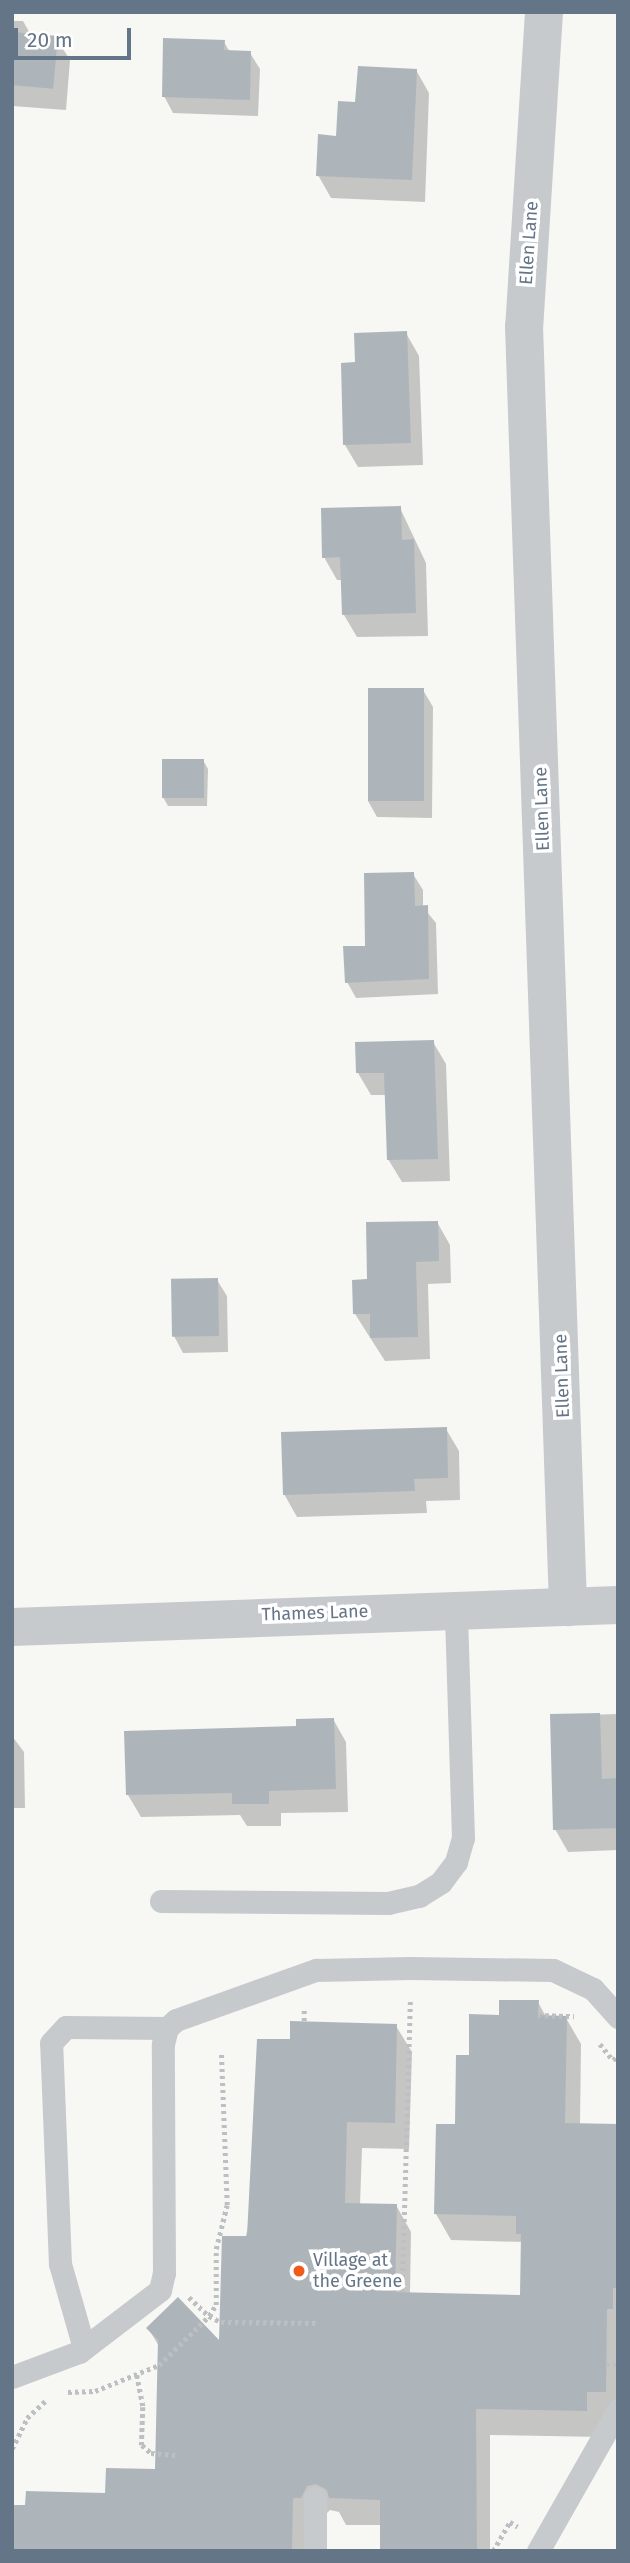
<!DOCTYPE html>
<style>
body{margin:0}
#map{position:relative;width:630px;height:2563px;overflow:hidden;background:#f7f7f4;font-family:"Fira Sans",sans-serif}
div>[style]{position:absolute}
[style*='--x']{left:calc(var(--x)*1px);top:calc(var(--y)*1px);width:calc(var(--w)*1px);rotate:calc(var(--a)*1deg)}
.shadow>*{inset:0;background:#0003}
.building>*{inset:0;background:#adb5bb;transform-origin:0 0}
.path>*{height:4.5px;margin-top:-2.25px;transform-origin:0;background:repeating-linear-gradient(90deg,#bdc0c2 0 3.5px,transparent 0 7px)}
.service>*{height:23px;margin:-11.5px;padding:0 11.5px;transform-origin:11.5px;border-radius:11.5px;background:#c6cacd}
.minor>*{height:38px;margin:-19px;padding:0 19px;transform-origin:19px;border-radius:19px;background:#c6cacd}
.dots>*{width:19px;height:19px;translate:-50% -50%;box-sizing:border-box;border:4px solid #fff;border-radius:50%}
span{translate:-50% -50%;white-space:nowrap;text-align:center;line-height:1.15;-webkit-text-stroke:7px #fff;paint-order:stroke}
.street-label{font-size:18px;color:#647587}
.poi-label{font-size:18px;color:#647587}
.left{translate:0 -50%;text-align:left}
.frame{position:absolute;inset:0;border:14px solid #647587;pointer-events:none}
.scale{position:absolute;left:14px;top:28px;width:117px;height:32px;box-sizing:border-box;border:4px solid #647587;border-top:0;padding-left:9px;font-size:21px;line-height:24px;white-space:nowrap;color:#647587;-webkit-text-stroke:5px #fff;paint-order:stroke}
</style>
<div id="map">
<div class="shadow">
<div style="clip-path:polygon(12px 21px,23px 21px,31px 35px,56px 38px,70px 60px,66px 110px,12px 106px)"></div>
<div style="clip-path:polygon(224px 42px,230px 52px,250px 53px,260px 69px,258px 116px,173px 113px,164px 96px)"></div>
<div style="clip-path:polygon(416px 70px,429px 93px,425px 202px,331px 198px,318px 175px,357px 104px)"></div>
<div style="clip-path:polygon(406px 333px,419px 356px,423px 465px,358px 467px,345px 445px,357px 364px)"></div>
<div style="clip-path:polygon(400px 508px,426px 563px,428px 636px,357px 637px,344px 615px,343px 580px,337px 580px,324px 557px)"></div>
<div style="clip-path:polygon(423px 690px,433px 707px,432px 818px,377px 817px,368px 801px)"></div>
<div style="clip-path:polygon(203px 760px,208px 769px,207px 806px,168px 806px,163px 797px)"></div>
<div style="clip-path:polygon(413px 874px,423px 890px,423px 907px,436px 923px,438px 994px,356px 998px,347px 982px)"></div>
<div style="clip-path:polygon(433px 1042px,446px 1064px,450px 1181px,402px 1182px,388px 1159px,387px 1095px,371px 1095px,358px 1073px)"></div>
<div style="clip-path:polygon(437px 1222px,450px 1245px,451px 1283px,428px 1284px,430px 1359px,385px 1361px,355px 1314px,369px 1281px)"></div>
<div style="clip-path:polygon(217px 1280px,227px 1296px,228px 1352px,183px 1353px,174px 1336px,173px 1281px)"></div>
<div style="clip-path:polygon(446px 1429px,459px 1451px,460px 1500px,426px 1501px,427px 1513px,297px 1517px,284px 1494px)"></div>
<div style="clip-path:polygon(618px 1714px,618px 1850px,568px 1852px,555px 1829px,552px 1716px)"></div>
<div style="clip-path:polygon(333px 1719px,346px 1742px,348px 1812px,281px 1813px,281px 1826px,247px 1826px,240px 1815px,141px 1817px,128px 1795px,298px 1728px)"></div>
<div style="clip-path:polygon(12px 1736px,24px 1752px,25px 1808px,12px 1808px)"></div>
<div style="clip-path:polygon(538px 2002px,546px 2017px,566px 2018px,581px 2044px,580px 2125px,618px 2125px,618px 2418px,601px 2437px,490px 2435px,490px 2551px,381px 2551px,382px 2525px,346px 2525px,339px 2512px,330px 2510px,316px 2524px,306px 2551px,12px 2551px,157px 2471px,160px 2348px,148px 2328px,221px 2344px,291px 2041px,396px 2026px,412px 2052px,409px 2149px,362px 2148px,360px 2205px,396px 2205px,411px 2232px,410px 2294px,521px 2297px,523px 2242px,451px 2240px,436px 2214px,470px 2057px,501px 2016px)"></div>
</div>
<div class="building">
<div style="left:12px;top:32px;width:46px;height:53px;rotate:5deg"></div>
<div style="clip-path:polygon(163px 38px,225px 40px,224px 50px,251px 51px,250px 100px,162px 97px)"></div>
<div style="clip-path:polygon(358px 66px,417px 69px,412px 180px,316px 176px,318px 134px,336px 136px,338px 101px,355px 102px)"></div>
<div style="clip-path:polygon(407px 331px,411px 443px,343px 445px,341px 363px,355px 362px,354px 333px)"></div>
<div style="clip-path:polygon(401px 506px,402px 540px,414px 539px,416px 613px,342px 615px,340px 557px,322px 558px,321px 508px)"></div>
<div style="left:368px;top:688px;width:56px;height:113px"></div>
<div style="left:162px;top:759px;width:42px;height:39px"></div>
<div style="clip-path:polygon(414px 872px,415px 906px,428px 905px,429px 979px,345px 983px,343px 946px,365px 946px,364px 873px)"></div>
<div style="clip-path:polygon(434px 1040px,438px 1159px,387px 1160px,384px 1073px,356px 1073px,355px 1042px)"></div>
<div style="clip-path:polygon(438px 1221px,439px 1261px,416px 1262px,418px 1337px,370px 1338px,370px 1314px,353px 1314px,352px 1280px,367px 1279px,366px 1222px)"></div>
<div style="left:218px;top:1278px;width:58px;height:47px;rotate:89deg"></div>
<div style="clip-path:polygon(447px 1427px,448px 1478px,414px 1479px,415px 1491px,283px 1495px,281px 1432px)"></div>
<div style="clip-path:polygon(600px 1713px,602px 1779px,618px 1778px,618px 1828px,553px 1830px,550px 1714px)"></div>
<div style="clip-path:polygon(334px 1718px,336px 1789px,269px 1791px,269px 1804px,232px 1804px,232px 1793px,126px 1795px,124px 1731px,296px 1726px,296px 1719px)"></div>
<div style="clip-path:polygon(499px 2000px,539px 2000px,538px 2015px,567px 2016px,565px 2123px,618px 2124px,618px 2288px,613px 2288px,613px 2309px,607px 2309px,606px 2392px,587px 2392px,587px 2411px,476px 2409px,477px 2551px,380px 2551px,380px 2500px,329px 2498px,327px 2490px,316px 2484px,307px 2486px,301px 2498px,293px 2498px,292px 2551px,12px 2551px,12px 2505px,25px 2505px,26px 2491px,105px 2493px,106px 2468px,155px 2469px,158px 2340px,146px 2328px,178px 2297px,219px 2340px,222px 2236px,247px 2236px,257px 2039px,290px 2039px,290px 2021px,397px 2024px,395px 2123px,347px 2122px,345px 2203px,397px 2204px,395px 2292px,520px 2295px,521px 2234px,516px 2234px,516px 2216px,434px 2214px,436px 2124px,455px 2124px,456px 2055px,469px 2055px,469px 2014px,499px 2015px)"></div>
</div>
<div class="path">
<div style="--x:538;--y:2015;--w:36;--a:2"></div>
<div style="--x:304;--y:2021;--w:13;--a:-90"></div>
<div style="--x:600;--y:2044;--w:21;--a:51"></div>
<div style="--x:613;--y:2060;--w:6;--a:-39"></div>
<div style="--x:402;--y:2292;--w:292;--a:-88.4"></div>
<div style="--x:189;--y:2297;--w:28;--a:44"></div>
<div style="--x:209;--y:2316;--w:13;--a:-58"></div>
<div style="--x:216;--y:2305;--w:56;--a:-90"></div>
<div style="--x:216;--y:2249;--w:45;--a:-76"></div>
<div style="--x:227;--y:2205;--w:154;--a:-92.2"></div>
<div style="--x:606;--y:2365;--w:12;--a:0"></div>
<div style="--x:137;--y:2375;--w:33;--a:79"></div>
<div style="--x:143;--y:2407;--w:38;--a:92"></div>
<div style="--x:142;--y:2445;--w:12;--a:42"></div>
<div style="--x:151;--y:2453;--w:25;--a:5"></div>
<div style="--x:68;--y:2392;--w:27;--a:-2"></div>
<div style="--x:95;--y:2391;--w:69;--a:-22.1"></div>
<div style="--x:159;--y:2365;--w:70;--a:-44.4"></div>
<div style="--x:209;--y:2316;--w:13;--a:27"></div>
<div style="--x:221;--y:2322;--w:98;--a:0.6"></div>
<div style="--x:12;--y:2449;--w:34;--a:-64"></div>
<div style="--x:27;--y:2418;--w:25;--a:-43"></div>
<div style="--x:493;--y:2551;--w:34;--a:-60"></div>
<div style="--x:510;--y:2522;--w:9;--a:32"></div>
</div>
<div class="service">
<div style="--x:161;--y:1901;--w:227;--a:0.5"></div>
<div style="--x:388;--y:1903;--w:32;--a:-13"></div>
<div style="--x:419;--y:1896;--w:26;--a:-32"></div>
<div style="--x:441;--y:1882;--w:25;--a:-53"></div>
<div style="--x:456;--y:1862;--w:25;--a:-74"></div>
<div style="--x:463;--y:1838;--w:229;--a:-91.8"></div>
<div style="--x:84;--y:2348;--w:87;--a:-105.9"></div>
<div style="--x:60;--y:2264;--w:221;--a:-92.3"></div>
<div style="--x:51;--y:2043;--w:22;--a:-47"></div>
<div style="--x:66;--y:2027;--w:101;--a:0.6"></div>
<div style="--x:12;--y:2377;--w:72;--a:-20.5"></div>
<div style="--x:79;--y:2352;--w:102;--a:-37.4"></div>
<div style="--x:160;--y:2290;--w:17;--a:-77"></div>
<div style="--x:164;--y:2273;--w:229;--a:-90.3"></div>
<div style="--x:163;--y:2044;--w:16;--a:-76"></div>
<div style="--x:167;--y:2028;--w:12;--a:-42"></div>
<div style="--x:176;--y:2020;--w:149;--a:-19.7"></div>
<div style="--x:316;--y:1970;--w:94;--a:-1.2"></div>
<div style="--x:410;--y:1968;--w:143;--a:0.8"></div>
<div style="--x:553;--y:1970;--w:44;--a:25.4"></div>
<div style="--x:593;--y:1989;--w:38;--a:48"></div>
<div style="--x:315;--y:2551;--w:53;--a:-90"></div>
<div style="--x:538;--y:2551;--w:162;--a:-60.4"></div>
</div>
<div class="minor">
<div style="--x:544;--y:12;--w:315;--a:93.6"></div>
<div style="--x:524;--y:326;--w:1282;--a:88.03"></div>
<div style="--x:12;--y:1627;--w:606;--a:-2.08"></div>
</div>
<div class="dots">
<div style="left:299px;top:2271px;background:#f05a1b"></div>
</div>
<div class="street-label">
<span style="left:529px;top:243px;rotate:-86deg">Ellen Lane</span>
<span style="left:542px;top:809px;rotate:-92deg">Ellen Lane</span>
<span style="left:562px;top:1376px;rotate:-92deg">Ellen Lane</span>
<span style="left:315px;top:1613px;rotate:-2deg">Thames Lane</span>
</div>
<div class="poi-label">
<span class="left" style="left:313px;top:2271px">Village at<br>the Greene</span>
</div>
<div class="frame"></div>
<div class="scale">20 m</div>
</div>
